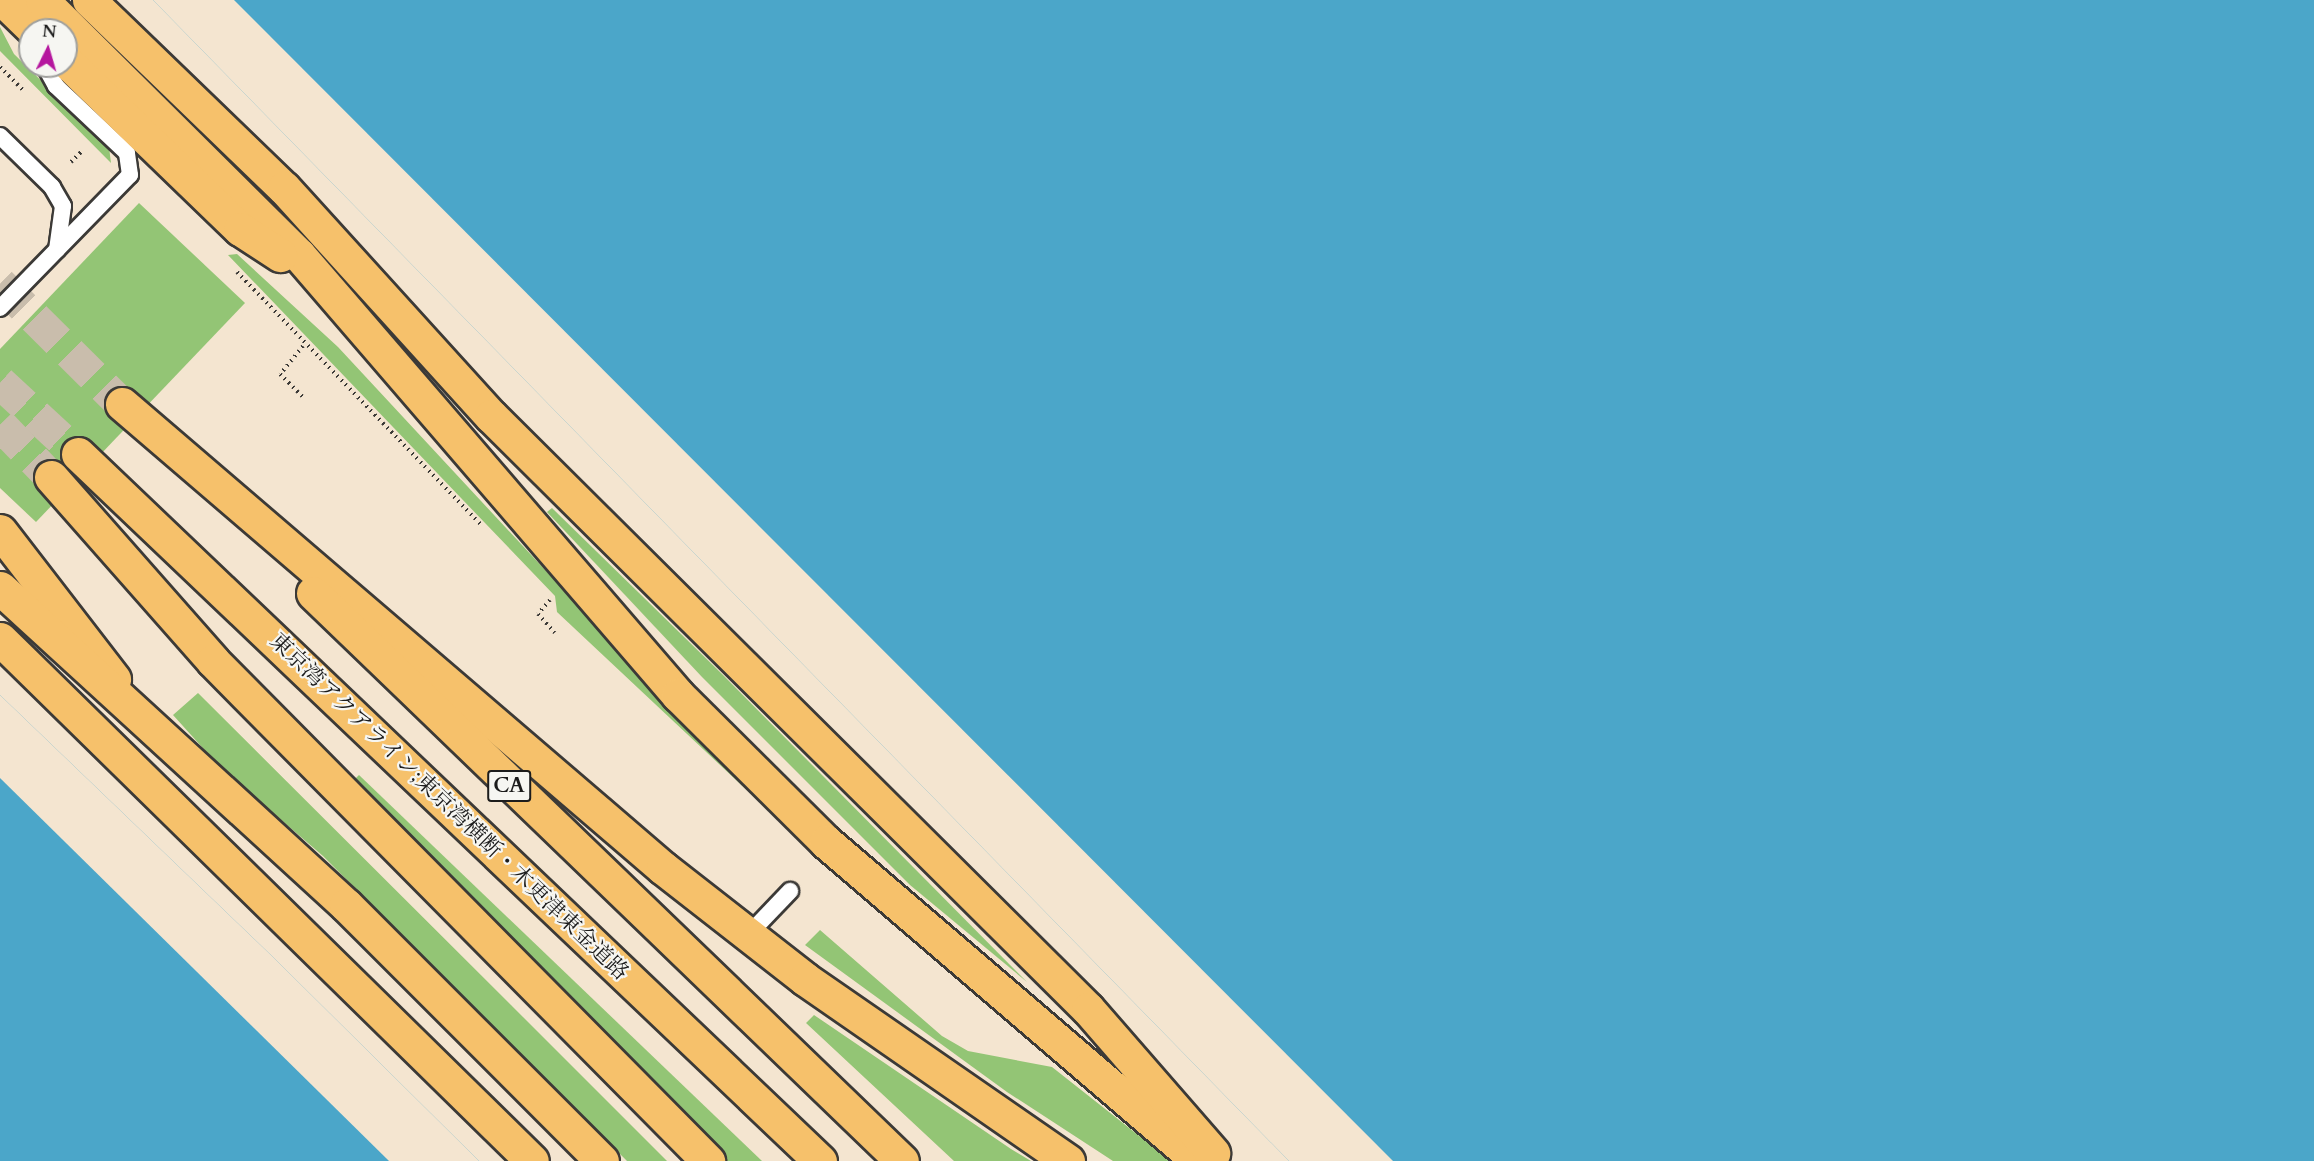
<!DOCTYPE html>
<meta charset="utf-8">
<style>
body{margin:0}
#map{position:relative;width:2314px;height:1161px;overflow:hidden;background:#f4e5d0;font-family:Cardo,"Noto Serif JP",serif}
div>[style]{position:absolute}
[style*='--x']{left:calc(var(--x)*1px);top:calc(var(--y)*1px);width:calc(var(--w)*1px);rotate:calc(var(--a)*1deg)}
.green>*{inset:0;background:#93c575}
.water>*{inset:0;background:#4ba6c9}
.pier>*{inset:0;background:#f4e5d0}
.highway-tunnel>*{height:33px;margin-top:-16.5px;transform-origin:0;background:repeating-linear-gradient(90deg,#c9bdac 0 33px,transparent 0 49px)}
.path>*{height:4px;margin-top:-2px;transform-origin:0;background:repeating-linear-gradient(90deg,#3c3a37 0 1.5px,transparent 0 6px)}
.roads{filter:drop-shadow(2px 0 #3c3a37) drop-shadow(-2px 0 #3c3a37) drop-shadow(0 2px #3c3a37) drop-shadow(0 -2px #3c3a37)}
.lane>*{height:16px;margin:-8px;padding:0 8px;transform-origin:8px;border-radius:8px;background:#fff}
.highway>*{height:33px;margin:-16.5px;padding:0 16.5px;transform-origin:16.5px;border-radius:16.5px;background:#f6c16b}
span{translate:-50% -50%;white-space:nowrap;text-align:center;line-height:1.15;-webkit-text-stroke:4.5px #f6f6f2;paint-order:stroke}
.shield-label span{padding:2px 4px;background:#f6f6f2;border:2px solid;border-radius:4px;-webkit-text-stroke-width:0}
.shield-label{font-size:21px;color:#1c1c1c;font-weight:700}
.street-label{font-size:22px;color:#1c1c1c}
.north{position:absolute;left:18px;top:18px;width:60px;height:60px;box-sizing:border-box;background:#f6f6f2;border:2px solid #9f9f9c;border-radius:50%;rotate:5deg;font-size:16px;font-weight:700;line-height:24px;text-align:center;color:#1c1c1c}
.north::after{content:'';display:block;margin:auto;width:21px;height:27px;background:#b5179e;clip-path:polygon(50% 0,100% 100%,50% 72%,0 100%)}
</style>
<div id="map">
<div class="green">
<div style="clip-path:polygon(0 27px,14px 54px,109px 147px,111px 163px,0 51px)"></div>
<div style="clip-path:polygon(139px 203px,245px 303px,36px 522px,0 488px,0 349px)"></div>
<div style="clip-path:polygon(237px 254px,338px 347px,768px 810px,557px 612px,555px 596px,228px 255px)"></div>
<div style="clip-path:polygon(552px 508px,723px 675px,1027px 982px,910px 885px,702px 677px,547px 512px)"></div>
<div style="clip-path:polygon(198px 693px,511px 1005px,667px 1161px,627px 1161px,323px 856px,220px 767px,173px 715px)"></div>
<div style="clip-path:polygon(359px 775px,762px 1161px,725px 1161px,352px 782px)"></div>
<div style="clip-path:polygon(820px 930px,942px 1036px,968px 1051px,1052px 1067px,1171px 1161px,1113px 1161px,1007px 1092px,805px 945px)"></div>
<div style="clip-path:polygon(814px 1015px,1011px 1149px,1031px 1161px,954px 1161px,806px 1023px)"></div>
</div>
<div class="water">
<div style="clip-path:polygon(153px 0,2314px 0,2314px 1161px,1289px 1161px)"></div>
<div style="clip-path:polygon(0 695px,275px 959px,479px 1161px,0 1161px)"></div>
</div>
<div class="pier">
<div style="clip-path:polygon(153px 0,234px 0,1393px 1161px,1289px 1161px)"></div>
<div style="clip-path:polygon(0 695px,275px 959px,479px 1161px,389px 1161px,0 778px)"></div>
</div>
<div class="highway-tunnel">
<div style="--x:0;--y:283;--w:172;--a:44.8"></div>
<div style="--x:0;--y:382;--w:106;--a:42.7"></div>
<div style="--x:0;--y:424;--w:74;--a:46.1"></div>
</div>
<div class="path">
<div style="--x:0;--y:67;--w:35;--a:45"></div>
<div style="--x:71;--y:162;--w:17;--a:-45"></div>
<div style="--x:237;--y:272;--w:353;--a:46"></div>
<div style="--x:303;--y:346;--w:36;--a:129"></div>
<div style="--x:280;--y:374;--w:33;--a:45"></div>
<div style="--x:550;--y:600;--w:18;--a:131"></div>
<div style="--x:538;--y:614;--w:25;--a:48"></div>
</div>
<div class="roads">
<div class="lane">
<div style="--x:0;--y:136;--w:73;--a:44.4"></div>
<div style="--x:52;--y:187;--w:22;--a:60"></div>
<div style="--x:63;--y:206;--w:44;--a:97.8"></div>
<div style="--x:0;--y:308;--w:186;--a:-45.7"></div>
<div style="--x:130;--y:175;--w:22;--a:-98"></div>
<div style="--x:127;--y:153;--w:98;--a:-136.7"></div>
<div style="--x:56;--y:86;--w:23;--a:-119"></div>
<div style="--x:748;--y:935;--w:61;--a:-46.3"></div>
</div>
<div class="highway">
<div style="--x:3;--y:0;--w:43;--a:44.1"></div>
<div style="--x:42;--y:0;--w:362;--a:44.8"></div>
<div style="--x:299;--y:255;--w:581;--a:49.26"></div>
<div style="--x:678;--y:695;--w:209;--a:44.8"></div>
<div style="--x:826;--y:842;--w:490;--a:40.6"></div>
<div style="--x:89;--y:0;--w:271;--a:44"></div>
<div style="--x:284;--y:188;--w:308;--a:47.8"></div>
<div style="--x:491;--y:416;--w:841;--a:44.81"></div>
<div style="--x:1088;--y:1009;--w:191;--a:49"></div>
<div style="--x:66;--y:61;--w:242;--a:44"></div>
<div style="--x:240;--y:229;--w:48;--a:33"></div>
<div style="--x:122;--y:404;--w:713;--a:40.62"></div>
<div style="--x:663;--y:868;--w:180;--a:38"></div>
<div style="--x:805;--y:979;--w:320;--a:34.7"></div>
<div style="--x:78;--y:454;--w:1025;--a:43.62"></div>
<div style="--x:51;--y:477;--w:245;--a:48.6"></div>
<div style="--x:213;--y:661;--w:704;--a:45.29"></div>
<div style="--x:0;--y:531;--w:187;--a:52.4"></div>
<div style="--x:0;--y:588;--w:469;--a:42.5"></div>
<div style="--x:346;--y:905;--w:362;--a:45"></div>
<div style="--x:313;--y:593;--w:818;--a:43.96"></div>
<div style="--x:0;--y:639;--w:745;--a:44.46"></div>
</div>
</div>
<div class="shield-label">
<span style="left:509px;top:786px">CA</span>
</div>
<div class="street-label">
<span style="left:449px;top:807px;rotate:44deg">東京湾アクアライン;東京湾横断・木更津東金道路</span>
</div>
<div class="north">N</div>
</div>
